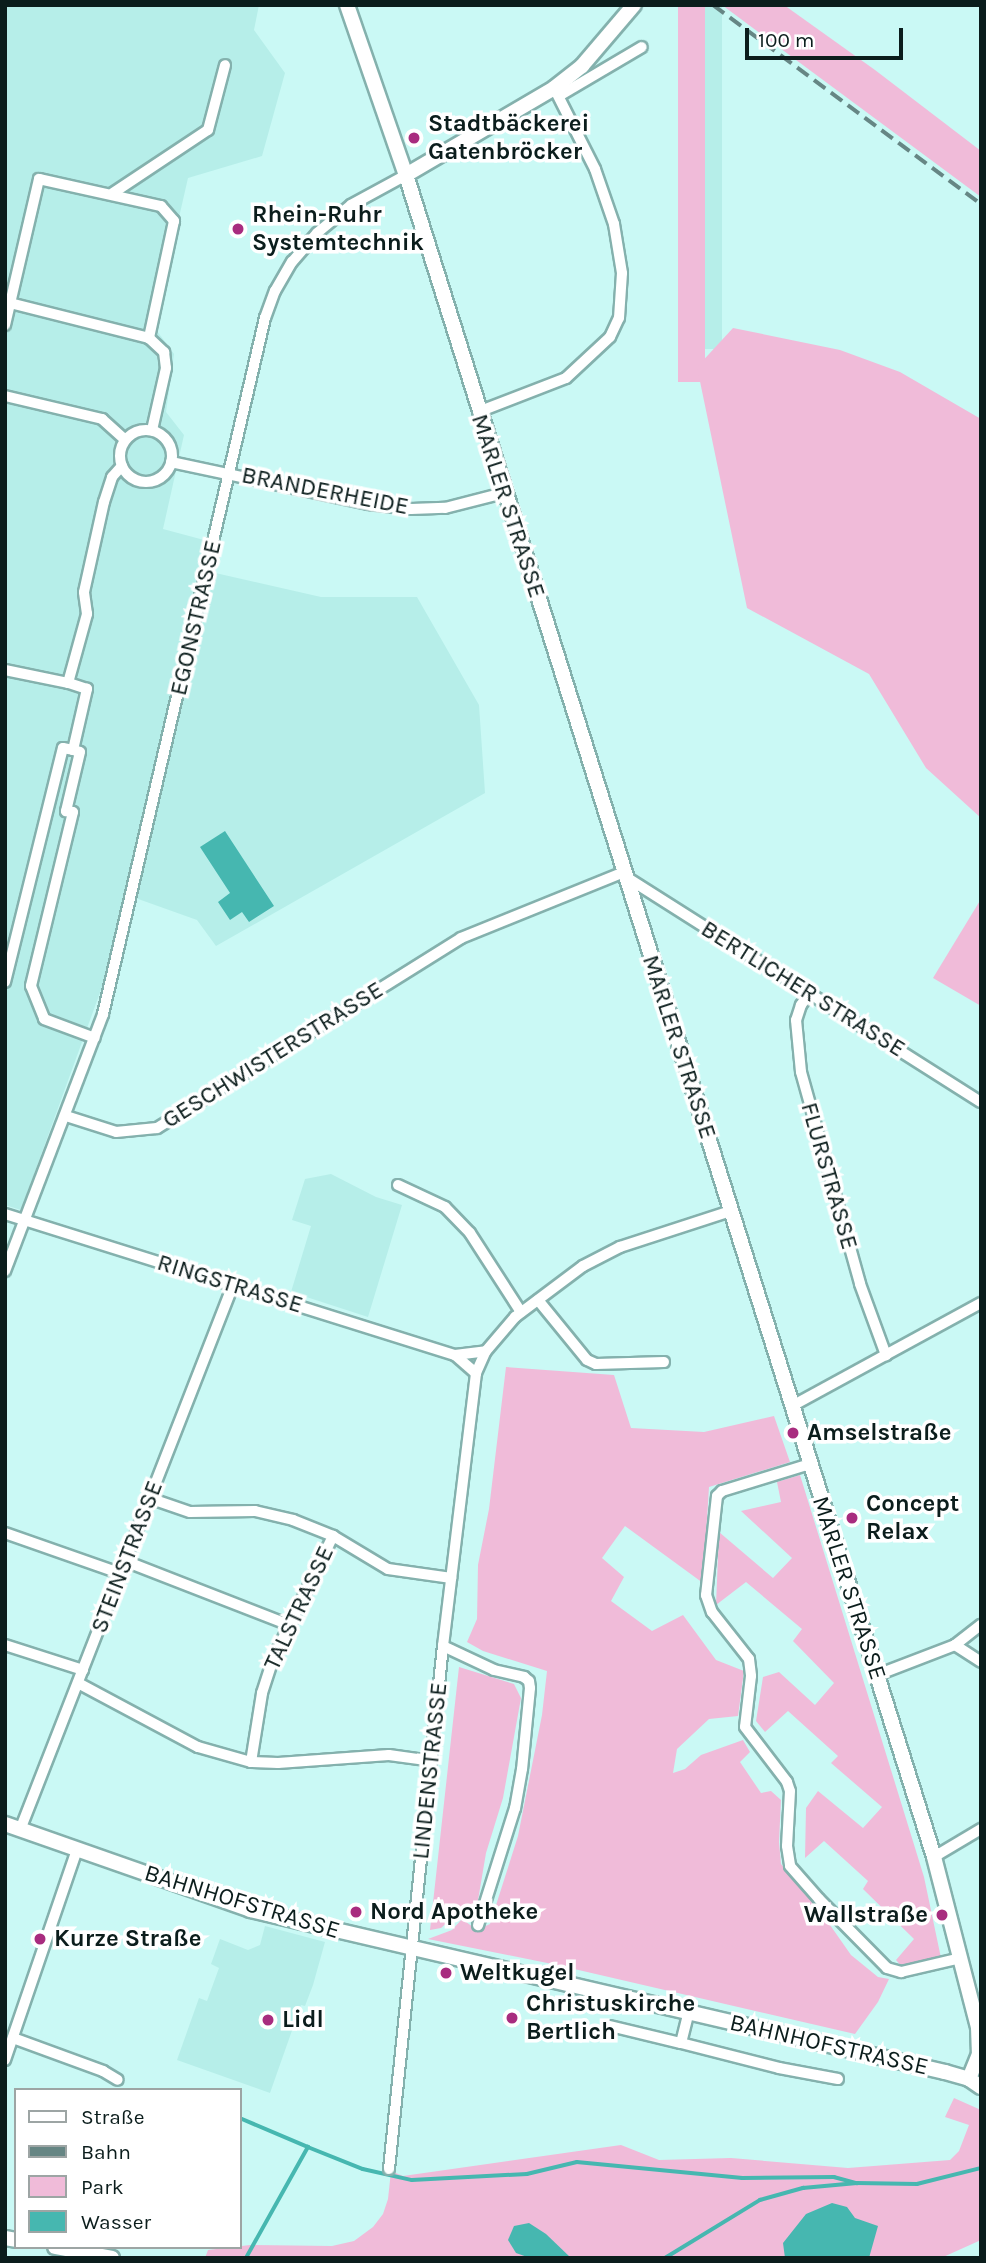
<!DOCTYPE html>
<meta charset="utf-8">
<style>
body{margin:0}
#map{position:relative;width:986px;height:2263px;overflow:hidden;background:#caf9f5;font-family:Karla,sans-serif}
div>[style]{position:absolute}
[style*='--x']{left:calc(var(--x)*1px);top:calc(var(--y)*1px);width:calc(var(--w)*1px);rotate:calc(var(--a)*1deg)}
.built>*{inset:0;background:#b6eee9;transform-origin:0 0}
.green>*{inset:0;background:#f0bbd9;transform-origin:0 0}
.water>*{inset:0;background:#46b7b0}
.stream>*{height:3.5px;margin:-1.75px;padding:0 1.75px;transform-origin:1.75px;border-radius:1.75px;background:#46b7b0}
.roads{filter:drop-shadow(2px 0 #84b1ad) drop-shadow(-2px 0 #84b1ad) drop-shadow(0 2px #84b1ad) drop-shadow(0 -2px #84b1ad)}
.street>*{height:10px;margin:-5px;padding:0 5px;transform-origin:5px;border-radius:5px;background:#fff}
.street>.ring{margin:-5px;padding:0;box-sizing:content-box;background:none;border:10px solid #fff;border-radius:50%}
.secondary>*{height:14px;margin:-7px;padding:0 7px;transform-origin:7px;border-radius:7px;background:#fff}
.rail>*{height:3.5px;margin-top:-1.75px;transform-origin:0;background:repeating-linear-gradient(90deg,#668684 0 14px,transparent 0 21px)}
.dots>*{width:19px;height:19px;translate:-50% -50%;box-sizing:border-box;border:4px solid #fff;border-radius:50%}
span{translate:-50% -50%;white-space:nowrap;text-align:center;line-height:1.15;-webkit-text-stroke:7px #fff;paint-order:stroke}
.poi-label{font-size:24px;color:#0b1d1c;font-weight:700}
.left{translate:0 -50%;text-align:left}
.right{translate:-100% -50%;text-align:right}
.street-label{font-size:24px;color:#0b1d1c}
.frame{position:absolute;inset:0;border:7px solid #0b1d1c;pointer-events:none}
.legend{position:absolute;left:14px;top:2088px;width:228px;height:161px;box-sizing:border-box;background:#fff;border:2px solid #9da5a4;margin:0;padding:9px 12px;list-style:none;font-size:21px;color:#0b1d1c}
.legend li{display:flex;align-items:center;gap:14px;height:35px}
.legend b{width:35px;border:2px solid #9da5a4}
.scale{position:absolute;left:745px;top:28px;width:158px;height:32px;box-sizing:border-box;border:4px solid #0b1d1c;border-top:0;padding-left:9px;font-size:21px;line-height:24px;white-space:nowrap;color:#0b1d1c;-webkit-text-stroke:5px #fff;paint-order:stroke}
</style>
<div id="map">
<div class="built">
<div style="clip-path:polygon(5px 5px,259px 5px,254px 30px,285px 73px,262px 156px,188px 178px,154px 327px,174px 354px,166px 412px,184px 435px,163px 529px,219px 544px,211px 572px,321px 597px,417px 597px,479px 705px,485px 793px,216px 946px,197px 920px,127px 895px,102px 987px,21px 1210px,5px 1205px)"></div>
<div style="left:705px;top:5px;width:17px;height:344px"></div>
<div style="clip-path:polygon(331px 1174px,376px 1197px,402px 1205px,368px 1317px,291px 1292px,311px 1226px,292px 1220px,305px 1179px)"></div>
<div style="clip-path:polygon(265px 1926px,325px 1942px,313px 1985px,305px 2006px,301px 2005px,270px 2093px,177px 2060px,199px 1998px,207px 2001px,219px 1968px,211px 1964px,220px 1939px,248px 1950px,260px 1945px)"></div>
</div>
<div class="green">
<div style="left:678px;top:5px;width:27px;height:377px"></div>
<div style="clip-path:polygon(722px 5px,784px 5px,875px 70px,981px 151px,981px 197px)"></div>
<div style="clip-path:polygon(733px 328px,840px 350px,900px 372px,981px 419px,981px 818px,926px 768px,869px 674px,747px 608px,697px 367px)"></div>
<div style="clip-path:polygon(981px 899px,981px 1006px,933px 978px)"></div>
<div style="clip-path:polygon(506px 1367px,614px 1375px,631px 1428px,704px 1432px,774px 1416px,790px 1462px,709px 1487px,703px 1583px,625px 1526px,602px 1558px,624px 1577px,611px 1601px,652px 1631px,683px 1615px,716px 1660px,744px 1671px,738px 1716px,709px 1719px,677px 1749px,673px 1773px,685px 1769px,701px 1755px,743px 1740px,750px 1752px,740px 1762px,761px 1793px,771px 1791px,781px 1800px,779px 1842px,781px 1864px,823px 1915px,851px 1955px,878px 1977px,889px 1979px,878px 2002px,855px 2034px,557px 1965px,428px 1939px,452px 1930px,462px 1919px,477px 1930px,490px 1924px,518px 1836px,542px 1715px,547px 1671px,483px 1651px,467px 1642px,477px 1619px,478px 1565px,489px 1509px)"></div>
<div style="clip-path:polygon(800px 1475px,924px 1877px,941px 1958px,902px 1967px,896px 1960px,914px 1939px,863px 1889px,868px 1881px,824px 1841px,805px 1858px,806px 1808px,818px 1791px,863px 1828px,882px 1807px,831px 1763px,838px 1756px,788px 1711px,765px 1732px,756px 1721px,763px 1677px,779px 1672px,815px 1705px,834px 1683px,793px 1641px,802px 1629px,746px 1582px,716px 1605px,719px 1532px,773px 1578px,792px 1558px,741px 1511px,781px 1502px,777px 1482px)"></div>
<div style="clip-path:polygon(459px 1667px,514px 1684px,521px 1698px,503px 1798px,486px 1853px,475px 1918px,461px 1910px,441px 1928px,430px 1930px)"></div>
<div style="clip-path:polygon(954px 2098px,981px 2110px,981px 2240px,941px 2258px,205px 2258px,208px 2250px,250px 2245px,332px 2246px,354px 2241px,373px 2227px,383px 2214px,388px 2199px,391px 2171px,403px 2176px,621px 2145px,659px 2160px,731px 2158px,848px 2168px,950px 2160px,959px 2151px,969px 2125px,945px 2117px)"></div>
</div>
<div class="water">
<div style="clip-path:polygon(225px 831px,274px 906px,249px 922px,242px 912px,230px 920px,218px 902px,230px 893px,200px 847px)"></div>
<div style="clip-path:polygon(832px 2203px,847px 2207px,855px 2218px,878px 2226px,869px 2258px,785px 2258px,783px 2243px,806px 2214px)"></div>
<div style="clip-path:polygon(529px 2223px,546px 2234px,571px 2258px,530px 2258px,516px 2253px,508px 2240px,514px 2226px)"></div>
</div>
<div class="stream">
<div style="--x:240;--y:2118;--w:74;--a:23.1"></div>
<div style="--x:246;--y:2258;--w:127;--a:-60.8"></div>
<div style="--x:308;--y:2147;--w:59;--a:21.8"></div>
<div style="--x:363;--y:2169;--w:50;--a:12.7"></div>
<div style="--x:412;--y:2180;--w:115;--a:-3"></div>
<div style="--x:527;--y:2174;--w:51;--a:-13.5"></div>
<div style="--x:577;--y:2162;--w:166;--a:5.5"></div>
<div style="--x:742;--y:2178;--w:92;--a:-0.6"></div>
<div style="--x:834;--y:2177;--w:24;--a:15"></div>
<div style="--x:665;--y:2258;--w:111;--a:-31.4"></div>
<div style="--x:760;--y:2200;--w:45;--a:-15.6"></div>
<div style="--x:803;--y:2188;--w:54;--a:-5.3"></div>
<div style="--x:857;--y:2183;--w:60;--a:1"></div>
<div style="--x:917;--y:2184;--w:66;--a:-14"></div>
</div>
<div class="roads">
<div class="street">
<div style="--x:559;--y:96;--w:96;--a:-30.6"></div>
<div style="--x:113;--y:193;--w:114;--a:-33.6"></div>
<div style="--x:208;--y:130;--w:67;--a:-75.3"></div>
<div style="--x:10;--y:303;--w:143;--a:14.1"></div>
<div style="--x:5;--y:325;--w:150;--a:-76.9"></div>
<div style="--x:39;--y:179;--w:125;--a:12.5"></div>
<div style="--x:161;--y:206;--w:20;--a:49"></div>
<div style="--x:174;--y:221;--w:120;--a:102.1"></div>
<div style="--x:149;--y:338;--w:21;--a:43"></div>
<div style="--x:164;--y:352;--w:16;--a:83"></div>
<div style="--x:166;--y:368;--w:64;--a:102.7"></div>
<div style="--x:5;--y:396;--w:100;--a:13.3"></div>
<div style="--x:102;--y:419;--w:31;--a:42"></div>
<div style="--x:478;--y:412;--w:94;--a:-21.1"></div>
<div style="--x:566;--y:378;--w:60;--a:-43"></div>
<div style="--x:610;--y:337;--w:21;--a:-65"></div>
<div style="--x:619;--y:318;--w:45;--a:-86.2"></div>
<div style="--x:622;--y:273;--w:50;--a:-99.3"></div>
<div style="--x:614;--y:224;--w:58;--a:-109.1"></div>
<div style="--x:595;--y:169;--w:91;--a:-116.8"></div>
<div class="ring" style="left:120px;top:430px;width:42px;height:42px"></div>
<div style="--x:171;--y:462;--w:201;--a:12"></div>
<div style="--x:368;--y:504;--w:43;--a:6.6"></div>
<div style="--x:411;--y:509;--w:34;--a:-2"></div>
<div style="--x:445;--y:508;--w:61;--a:-14.3"></div>
<div style="--x:5;--y:670;--w:64;--a:11.7"></div>
<div style="--x:73;--y:750;--w:7;--a:16"></div>
<div style="--x:80;--y:752;--w:61;--a:103.3"></div>
<div style="--x:66;--y:811;--w:7;--a:8"></div>
<div style="--x:73;--y:812;--w:179;--a:103.6"></div>
<div style="--x:31;--y:986;--w:35;--a:68"></div>
<div style="--x:44;--y:1019;--w:54;--a:20.4"></div>
<div style="--x:626;--y:877;--w:420;--a:32.4"></div>
<div style="--x:5;--y:982;--w:241;--a:-76.1"></div>
<div style="--x:63;--y:748;--w:10;--a:11"></div>
<div style="--x:73;--y:750;--w:63;--a:-77.1"></div>
<div style="--x:87;--y:689;--w:20;--a:-162"></div>
<div style="--x:68;--y:683;--w:72;--a:-74.6"></div>
<div style="--x:87;--y:614;--w:22;--a:-98"></div>
<div style="--x:84;--y:592;--w:92;--a:-77.5"></div>
<div style="--x:104;--y:502;--w:26;--a:-72"></div>
<div style="--x:112;--y:477;--w:15;--a:-48"></div>
<div style="--x:809;--y:994;--w:14;--a:126"></div>
<div style="--x:801;--y:1005;--w:16;--a:108"></div>
<div style="--x:796;--y:1020;--w:52;--a:84.5"></div>
<div style="--x:801;--y:1072;--w:220;--a:74.4"></div>
<div style="--x:860;--y:1284;--w:76;--a:69.9"></div>
<div style="--x:66;--y:1116;--w:52;--a:17.7"></div>
<div style="--x:116;--y:1132;--w:41;--a:-5.6"></div>
<div style="--x:157;--y:1128;--w:358;--a:-32"></div>
<div style="--x:461;--y:938;--w:176;--a:-22"></div>
<div style="--x:398;--y:1185;--w:52;--a:25.1"></div>
<div style="--x:445;--y:1207;--w:36;--a:46"></div>
<div style="--x:470;--y:1233;--w:94;--a:57.2"></div>
<div style="--x:5;--y:1214;--w:472;--a:17.4"></div>
<div style="--x:455;--y:1355;--w:28;--a:41"></div>
<div style="--x:5;--y:1271;--w:275;--a:-69.1"></div>
<div style="--x:103;--y:1014;--w:715;--a:-76.9"></div>
<div style="--x:265;--y:318;--w:29;--a:-70"></div>
<div style="--x:275;--y:291;--w:34;--a:-60"></div>
<div style="--x:292;--y:262;--w:38;--a:-49"></div>
<div style="--x:317;--y:233;--w:44;--a:-39.5"></div>
<div style="--x:351;--y:205;--w:63;--a:-28.6"></div>
<div style="--x:538;--y:1300;--w:77;--a:50.8"></div>
<div style="--x:587;--y:1360;--w:10;--a:24"></div>
<div style="--x:596;--y:1364;--w:68;--a:-1.7"></div>
<div style="--x:455;--y:1355;--w:31;--a:-7"></div>
<div style="--x:792;--y:1406;--w:215;--a:-28.6"></div>
<div style="--x:810;--y:1464;--w:92;--a:162.9"></div>
<div style="--x:722;--y:1491;--w:7;--a:135"></div>
<div style="--x:717;--y:1496;--w:100;--a:96.3"></div>
<div style="--x:706;--y:1595;--w:18;--a:71"></div>
<div style="--x:712;--y:1612;--w:60;--a:51.8"></div>
<div style="--x:749;--y:1659;--w:17;--a:83"></div>
<div style="--x:751;--y:1676;--w:51;--a:96.7"></div>
<div style="--x:745;--y:1727;--w:69;--a:52.6"></div>
<div style="--x:787;--y:1782;--w:9;--a:72"></div>
<div style="--x:790;--y:1791;--w:55;--a:93.1"></div>
<div style="--x:787;--y:1846;--w:20;--a:81"></div>
<div style="--x:790;--y:1866;--w:44;--a:48.7"></div>
<div style="--x:819;--y:1899;--w:97;--a:45.4"></div>
<div style="--x:887;--y:1968;--w:15;--a:16"></div>
<div style="--x:901;--y:1972;--w:62;--a:-13.1"></div>
<div style="--x:149;--y:1498;--w:43;--a:18.9"></div>
<div style="--x:190;--y:1512;--w:65;--a:-0.9"></div>
<div style="--x:255;--y:1511;--w:39;--a:13"></div>
<div style="--x:293;--y:1520;--w:43;--a:21.8"></div>
<div style="--x:333;--y:1536;--w:64;--a:31"></div>
<div style="--x:388;--y:1569;--w:64;--a:8.1"></div>
<div style="--x:5;--y:1533;--w:121;--a:19.3"></div>
<div style="--x:125;--y:1561;--w:174;--a:21.3"></div>
<div style="--x:5;--y:1645;--w:82;--a:17.8"></div>
<div style="--x:955;--y:1645;--w:31;--a:33"></div>
<div style="--x:443;--y:1646;--w:56;--a:25.2"></div>
<div style="--x:494;--y:1670;--w:31;--a:13"></div>
<div style="--x:524;--y:1677;--w:6;--a:39"></div>
<div style="--x:529;--y:1681;--w:7;--a:82"></div>
<div style="--x:530;--y:1688;--w:81;--a:95.6"></div>
<div style="--x:522;--y:1769;--w:40;--a:100"></div>
<div style="--x:515;--y:1808;--w:123;--a:107.5"></div>
<div style="--x:877;--y:1675;--w:84;--a:-21"></div>
<div style="--x:955;--y:1645;--w:33;--a:-38"></div>
<div style="--x:78;--y:1683;--w:136;--a:28.1"></div>
<div style="--x:198;--y:1747;--w:55;--a:15.8"></div>
<div style="--x:251;--y:1762;--w:27;--a:2"></div>
<div style="--x:278;--y:1763;--w:111;--a:-4.1"></div>
<div style="--x:389;--y:1755;--w:43;--a:7.9"></div>
<div style="--x:251;--y:1762;--w:70;--a:-80.9"></div>
<div style="--x:262;--y:1693;--w:36;--a:-72"></div>
<div style="--x:273;--y:1659;--w:137;--a:-64"></div>
<div style="--x:20;--y:1830;--w:585;--a:-68.65"></div>
<div style="--x:934;--y:1857;--w:55;--a:-30.8"></div>
<div style="--x:610;--y:2026;--w:73;--a:13.5"></div>
<div style="--x:681;--y:2043;--w:32;--a:-76"></div>
<div style="--x:13;--y:2038;--w:96;--a:20.1"></div>
<div style="--x:103;--y:2071;--w:17;--a:31"></div>
<div style="--x:681;--y:2043;--w:101;--a:14.3"></div>
<div style="--x:779;--y:2068;--w:60;--a:10.6"></div>
<div style="--x:5;--y:2060;--w:222;--a:-71.1"></div>
<div style="--x:389;--y:2169;--w:526;--a:-84.11"></div>
<div style="--x:443;--y:1646;--w:275;--a:-83.1"></div>
<div style="--x:476;--y:1373;--w:24;--a:-66"></div>
<div style="--x:486;--y:1351;--w:45;--a:-49.5"></div>
<div style="--x:515;--y:1317;--w:85;--a:-36.9"></div>
<div style="--x:583;--y:1266;--w:42;--a:-27.2"></div>
<div style="--x:620;--y:1247;--w:117;--a:-18"></div>
</div>
<div class="secondary">
<div style="--x:347;--y:5;--w:180;--a:70.9"></div>
<div style="--x:406;--y:175;--w:1763;--a:72.57"></div>
<div style="--x:934;--y:1857;--w:176;--a:75.5"></div>
<div style="--x:978;--y:2027;--w:27;--a:88"></div>
<div style="--x:979;--y:2054;--w:27;--a:112"></div>
<div style="--x:406;--y:175;--w:172;--a:-30.4"></div>
<div style="--x:554;--y:88;--w:36;--a:-38"></div>
<div style="--x:582;--y:66;--w:80;--a:-49.6"></div>
<div style="--x:5;--y:1824;--w:260;--a:19.3"></div>
<div style="--x:250;--y:1910;--w:714;--a:13.12"></div>
<div style="--x:945;--y:2072;--w:25;--a:16"></div>
<div style="--x:969;--y:2079;--w:14;--a:34"></div>
<div style="--x:5;--y:2238;--w:11;--a:10"></div>
<div style="--x:55;--y:2247;--w:58;--a:10.9"></div>
</div>
</div>
<div class="rail">
<div style="--x:713;--y:5;--w:334;--a:36.6"></div>
</div>
<div class="dots">
<div style="left:414px;top:138px;background:#a82c7f"></div>
<div style="left:238px;top:229px;background:#a82c7f"></div>
<div style="left:793px;top:1433px;background:#a82c7f"></div>
<div style="left:852px;top:1518px;background:#a82c7f"></div>
<div style="left:356px;top:1912px;background:#a82c7f"></div>
<div style="left:942px;top:1915px;background:#a82c7f"></div>
<div style="left:40px;top:1939px;background:#a82c7f"></div>
<div style="left:446px;top:1973px;background:#a82c7f"></div>
<div style="left:512px;top:2018px;background:#a82c7f"></div>
<div style="left:268px;top:2020px;background:#a82c7f"></div>
</div>
<div class="poi-label">
<span class="left" style="left:428px;top:138px">Stadtbäckerei<br>Gatenbröcker</span>
<span class="left" style="left:252px;top:229px">Rhein-Ruhr<br>Systemtechnik</span>
<span class="left" style="left:807px;top:1433px">Amselstraße</span>
<span class="left" style="left:866px;top:1518px">Concept<br>Relax</span>
<span class="left" style="left:370px;top:1912px">Nord Apotheke</span>
<span class="right" style="left:928px;top:1915px">Wallstraße</span>
<span class="left" style="left:54px;top:1939px">Kurze Straße</span>
<span class="left" style="left:460px;top:1973px">Weltkugel</span>
<span class="left" style="left:526px;top:2018px">Christuskirche<br>Bertlich</span>
<span class="left" style="left:282px;top:2020px">Lidl</span>
</div>
<div class="street-label">
<span style="left:325px;top:491px;rotate:11deg">BRANDERHEIDE</span>
<span style="left:508px;top:506px;rotate:72deg">MARLER STRASSE</span>
<span style="left:196px;top:618px;rotate:-77deg">EGONSTRASSE</span>
<span style="left:803px;top:989px;rotate:32deg">BERTLICHER STRASSE</span>
<span style="left:679px;top:1047px;rotate:72deg">MARLER STRASSE</span>
<span style="left:273px;top:1055px;rotate:-32deg">GESCHWISTERSTRASSE</span>
<span style="left:829px;top:1176px;rotate:74deg">FLURSTRASSE</span>
<span style="left:230px;top:1284px;rotate:17deg">RINGSTRASSE</span>
<span style="left:127px;top:1557px;rotate:-69deg">STEINSTRASSE</span>
<span style="left:849px;top:1588px;rotate:72deg">MARLER STRASSE</span>
<span style="left:299px;top:1608px;rotate:-65deg">TALSTRASSE</span>
<span style="left:430px;top:1771px;rotate:-84deg">LINDENSTRASSE</span>
<span style="left:242px;top:1902px;rotate:17deg">BAHNHOFSTRASSE</span>
<span style="left:829px;top:2045px;rotate:13deg">BAHNHOFSTRASSE</span>
</div>
<div class="frame"></div>
<ul class="legend">
<li><b style="height:9px;background:#fff"></b>Straße</li>
<li><b style="height:9px;background:#668684"></b>Bahn</li>
<li><b style="height:19px;background:#f0bbd9"></b>Park</li>
<li><b style="height:19px;background:#46b7b0"></b>Wasser</li>
</ul>
<div class="scale">100 m</div>
</div>
